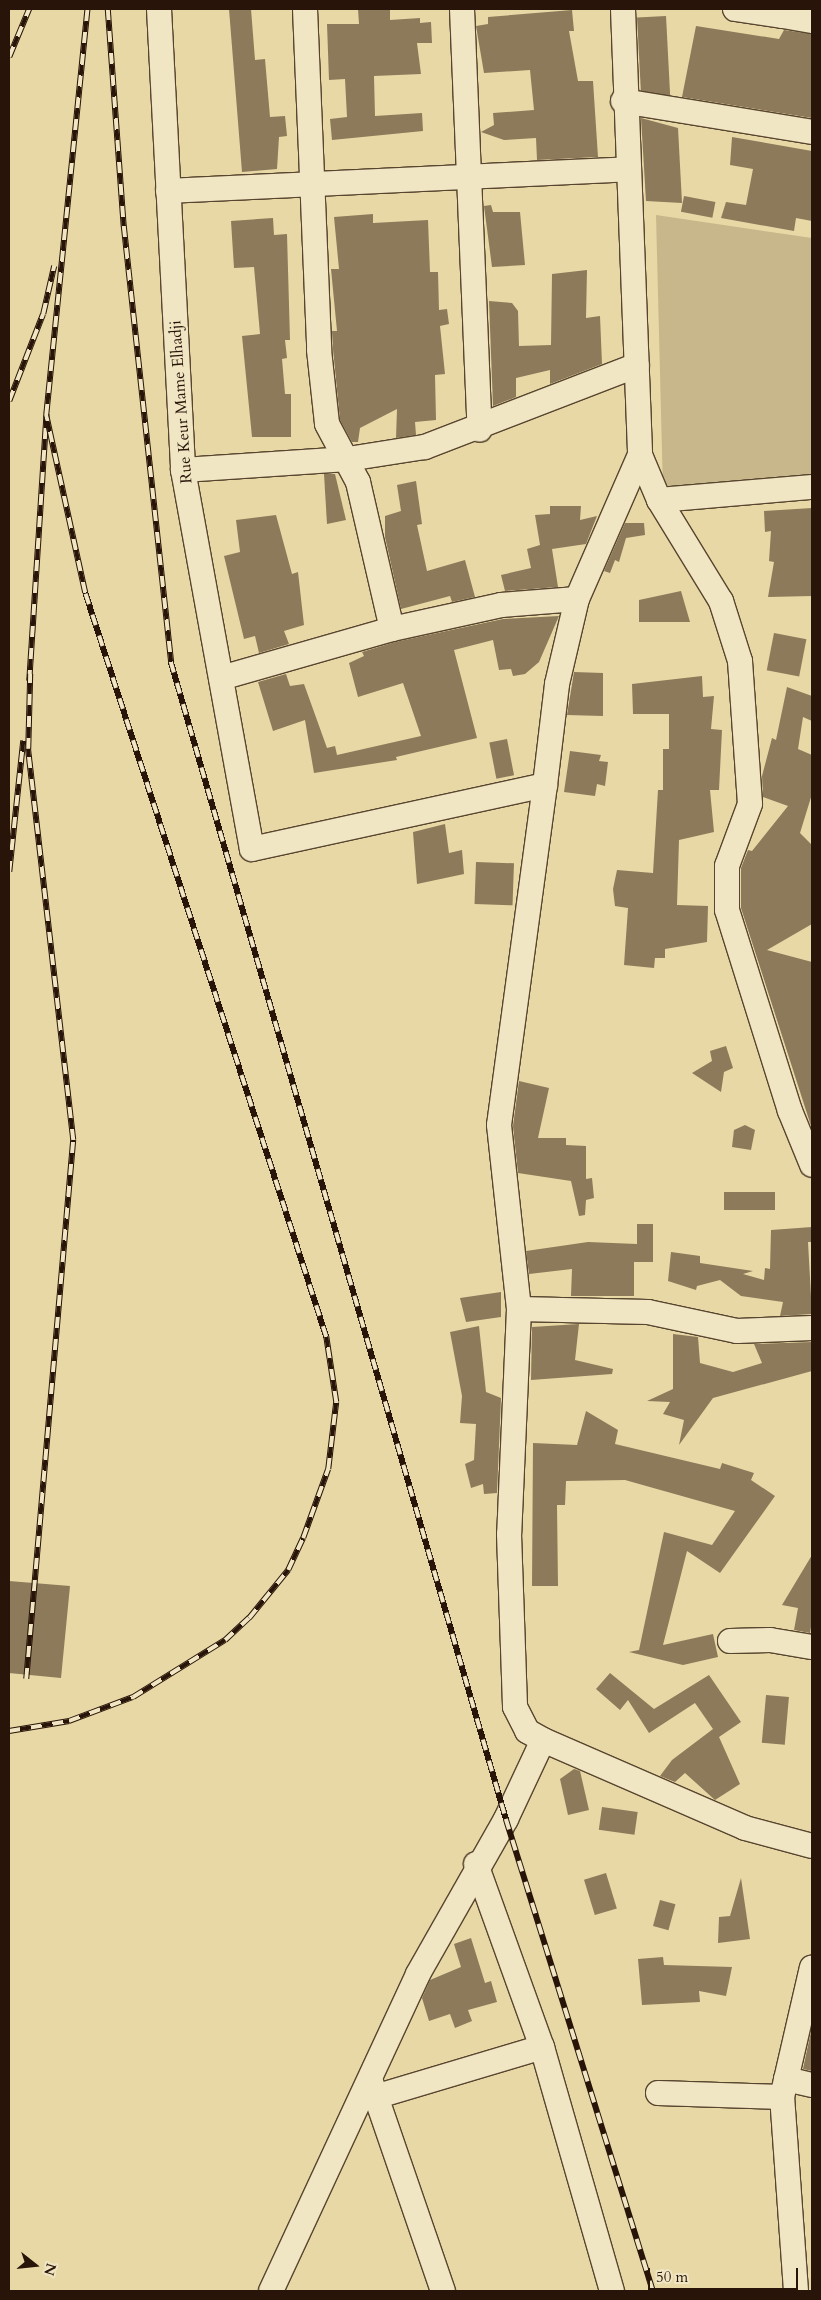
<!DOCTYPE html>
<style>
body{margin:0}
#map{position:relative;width:821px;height:2300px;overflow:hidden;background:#e8d8a5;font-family:Cardo,serif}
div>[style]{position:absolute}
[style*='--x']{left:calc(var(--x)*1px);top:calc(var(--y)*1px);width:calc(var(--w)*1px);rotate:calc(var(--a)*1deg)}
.green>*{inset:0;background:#c7b78a}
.building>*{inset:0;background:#8c7a5a;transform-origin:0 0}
.roads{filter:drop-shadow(1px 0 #58452f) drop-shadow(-1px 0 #58452f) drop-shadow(0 1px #58452f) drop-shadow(0 -1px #58452f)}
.street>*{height:24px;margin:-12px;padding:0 12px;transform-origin:12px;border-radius:12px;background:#f0e6c4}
.rail>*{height:5.5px;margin-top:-2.75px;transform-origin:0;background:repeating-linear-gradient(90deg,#f0e6c4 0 11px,#281408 0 22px);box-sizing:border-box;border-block:1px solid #281408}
span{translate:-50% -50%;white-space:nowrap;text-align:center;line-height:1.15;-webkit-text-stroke:4.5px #f0e6c4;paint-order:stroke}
.street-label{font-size:16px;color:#281408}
.frame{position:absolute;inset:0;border:10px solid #281408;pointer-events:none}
.north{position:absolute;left:10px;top:2240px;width:50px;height:50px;-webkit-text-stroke:4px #f0e6c4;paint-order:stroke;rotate:106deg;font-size:14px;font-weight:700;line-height:20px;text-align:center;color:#281408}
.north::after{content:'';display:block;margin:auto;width:18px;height:22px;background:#281408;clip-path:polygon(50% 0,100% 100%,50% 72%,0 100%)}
.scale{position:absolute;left:648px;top:2268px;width:150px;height:22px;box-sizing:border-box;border:2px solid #281408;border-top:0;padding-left:6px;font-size:15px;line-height:18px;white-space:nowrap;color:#281408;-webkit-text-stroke:4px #f0e6c4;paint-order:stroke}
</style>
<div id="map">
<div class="green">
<div style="clip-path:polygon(656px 215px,812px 238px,812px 478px,663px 491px)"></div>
</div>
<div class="building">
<div style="clip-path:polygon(229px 9px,251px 9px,255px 60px,265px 59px,270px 117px,285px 116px,287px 136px,279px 137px,277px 169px,242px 172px)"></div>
<div style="clip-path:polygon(358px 9px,390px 9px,390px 20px,420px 18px,420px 23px,431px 22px,432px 43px,417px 43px,421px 74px,374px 76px,375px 116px,422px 113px,423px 131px,332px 140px,330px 119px,347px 117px,345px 79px,329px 80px,327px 24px,359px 24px)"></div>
<div style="clip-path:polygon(572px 10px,574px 31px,569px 31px,578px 81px,593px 81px,598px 157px,537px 160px,536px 138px,504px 140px,481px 132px,494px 125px,493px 113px,534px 110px,530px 70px,484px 73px,476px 26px,488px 24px,488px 17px)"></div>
<div style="left:666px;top:16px;width:79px;height:29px;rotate:87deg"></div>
<div style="clip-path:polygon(696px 26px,779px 39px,784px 30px,812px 34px,812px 118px,682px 97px)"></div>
<div style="clip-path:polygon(641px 118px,678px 128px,682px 203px,646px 201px)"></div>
<div style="clip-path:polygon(732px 137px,812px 151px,812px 221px,796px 218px,794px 231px,721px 218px,726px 202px,746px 205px,753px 169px,730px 165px)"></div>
<div style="left:684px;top:196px;width:32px;height:16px;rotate:11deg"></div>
<div style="clip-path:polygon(491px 205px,493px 212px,520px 212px,525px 265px,492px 267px,484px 206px)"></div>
<div style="clip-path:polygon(373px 214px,373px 223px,428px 220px,430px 272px,438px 272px,439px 310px,447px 309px,449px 324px,440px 326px,445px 374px,435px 375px,436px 420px,415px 422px,416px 435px,396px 438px,397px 409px,360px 428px,358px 442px,352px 442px,340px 420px,333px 349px,332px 331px,337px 331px,331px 269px,339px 269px,334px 217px)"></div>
<div style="clip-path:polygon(273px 218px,274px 235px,287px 234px,290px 340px,285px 340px,287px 358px,282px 359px,285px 394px,291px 394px,291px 437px,252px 437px,242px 336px,260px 334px,254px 267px,234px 268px,231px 221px)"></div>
<div style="clip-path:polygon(587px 270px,586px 318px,600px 316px,602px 364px,550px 384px,550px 370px,516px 378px,516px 397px,493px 406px,489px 301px,512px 303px,518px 311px,519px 346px,551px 345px,552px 274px)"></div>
<div style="clip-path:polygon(324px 474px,335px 474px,346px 520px,327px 524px)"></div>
<div style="clip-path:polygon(416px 481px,422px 524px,417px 525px,427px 571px,465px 560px,475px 597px,452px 602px,450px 596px,401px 609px,385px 537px,385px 516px,401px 511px,397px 485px)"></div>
<div style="clip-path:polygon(550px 506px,581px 506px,580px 520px,597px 516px,586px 544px,552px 549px,558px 587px,505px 591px,501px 575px,531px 568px,527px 549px,540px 545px,535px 515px,550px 514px)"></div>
<div style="clip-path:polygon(812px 508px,812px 596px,768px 597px,774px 562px,769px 561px,771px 531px,765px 532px,764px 511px)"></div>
<div style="clip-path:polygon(276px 515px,292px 574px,298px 572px,304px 625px,284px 631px,289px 644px,259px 653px,255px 636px,244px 639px,224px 556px,240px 552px,236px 520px)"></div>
<div style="clip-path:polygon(625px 523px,644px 523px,645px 535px,626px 538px,619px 562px,615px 560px,610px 573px,604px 571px)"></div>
<div style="clip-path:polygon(681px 591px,690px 622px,639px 622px,639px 600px)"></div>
<div style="clip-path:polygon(559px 616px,539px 662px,525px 674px,513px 676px,511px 669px,499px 670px,493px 640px,454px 650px,477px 738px,396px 757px,397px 760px,314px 773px,305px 720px,273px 731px,258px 682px,286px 674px,290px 686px,304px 684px,327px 748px,335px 746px,337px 755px,421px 736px,403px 683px,358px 697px,349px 663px,364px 656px,362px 652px,395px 642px,503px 619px)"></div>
<div style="left:774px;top:633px;width:33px;height:38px;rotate:11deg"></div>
<div style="clip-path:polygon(574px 672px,603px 673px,603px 716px,567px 715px)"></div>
<div style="clip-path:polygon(702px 676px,703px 697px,714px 696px,711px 729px,722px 730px,719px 790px,710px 790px,714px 832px,679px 840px,677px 905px,708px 906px,707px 942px,665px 949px,665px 958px,655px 958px,654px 968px,624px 965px,628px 908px,615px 906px,613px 889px,617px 870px,653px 873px,658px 790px,663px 790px,663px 749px,669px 749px,669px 714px,633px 714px,632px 684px)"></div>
<div style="clip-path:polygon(787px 687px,812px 696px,812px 721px,803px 717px,798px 749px,812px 755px,812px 794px,800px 833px,812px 845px,812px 924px,767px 950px,812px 962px,812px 1129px,741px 908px,741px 868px,748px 850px,752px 851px,788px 806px,763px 797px,762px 776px,772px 738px,776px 740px)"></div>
<div style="left:507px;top:739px;width:37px;height:18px;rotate:79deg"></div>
<div style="clip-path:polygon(570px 751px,601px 755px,599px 761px,608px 762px,605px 786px,597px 784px,595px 796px,564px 792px)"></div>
<div style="clip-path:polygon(445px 824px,449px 853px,462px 850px,464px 874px,417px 884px,413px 832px)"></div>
<div style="left:476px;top:862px;width:38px;height:42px;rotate:2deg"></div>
<div style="clip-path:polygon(726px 1046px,733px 1068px,724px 1072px,721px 1092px,692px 1073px,712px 1061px,710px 1051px)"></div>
<div style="clip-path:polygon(519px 1081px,549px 1088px,538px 1138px,566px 1138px,566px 1145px,586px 1146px,586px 1179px,592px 1178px,594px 1198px,586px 1200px,585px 1215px,579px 1216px,571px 1181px,518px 1173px,513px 1126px)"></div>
<div style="clip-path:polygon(745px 1125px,755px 1130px,751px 1150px,732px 1147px,734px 1130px)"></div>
<div style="left:724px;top:1192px;width:51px;height:18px"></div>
<div style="clip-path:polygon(637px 1224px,653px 1224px,653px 1262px,634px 1262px,634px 1296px,571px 1296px,572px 1269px,529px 1274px,526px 1251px,588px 1242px,637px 1244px)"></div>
<div style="clip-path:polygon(812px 1227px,812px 1242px,808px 1242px,812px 1314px,780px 1316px,783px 1302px,741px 1296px,720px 1280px,697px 1286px,696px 1290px,668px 1281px,671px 1252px,700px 1256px,700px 1263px,753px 1271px,743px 1274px,764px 1280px,765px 1268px,770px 1269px,771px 1230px)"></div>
<div style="clip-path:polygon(501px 1292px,501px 1317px,466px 1322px,460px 1298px)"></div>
<div style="clip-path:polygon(579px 1324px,575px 1360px,613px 1369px,612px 1374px,531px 1380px,532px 1327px)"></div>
<div style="clip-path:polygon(479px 1326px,486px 1392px,501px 1398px,497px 1493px,484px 1494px,483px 1484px,471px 1488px,465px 1464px,474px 1460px,476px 1424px,460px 1423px,462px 1396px,450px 1332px)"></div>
<div style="clip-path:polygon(673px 1334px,698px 1337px,700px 1363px,733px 1372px,762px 1363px,754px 1344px,812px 1342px,812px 1371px,713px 1398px,679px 1445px,684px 1420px,663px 1414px,670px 1402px,647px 1401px,673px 1389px)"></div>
<div style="clip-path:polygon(586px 1411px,618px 1430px,615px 1444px,720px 1469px,722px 1463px,754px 1473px,751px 1480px,775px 1496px,720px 1573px,687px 1551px,663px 1645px,713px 1634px,718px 1657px,683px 1665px,629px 1652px,639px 1650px,664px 1532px,712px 1545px,735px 1511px,625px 1480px,566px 1481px,565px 1505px,557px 1505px,558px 1586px,532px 1586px,533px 1443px,577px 1445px)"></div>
<div style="clip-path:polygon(812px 1555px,812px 1621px,810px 1633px,794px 1630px,798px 1608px,782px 1605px)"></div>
<div style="clip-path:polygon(9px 1581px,70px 1586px,61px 1678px,9px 1673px)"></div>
<div style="clip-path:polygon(610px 1673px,654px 1709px,709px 1675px,741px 1722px,719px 1737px,740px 1784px,715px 1800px,685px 1773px,675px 1782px,660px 1776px,672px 1760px,713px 1729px,695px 1703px,649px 1733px,628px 1700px,620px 1710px,596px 1689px)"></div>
<div style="left:766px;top:1695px;width:23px;height:48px;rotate:5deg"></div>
<div style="clip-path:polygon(574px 1769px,580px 1771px,589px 1810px,568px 1815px,560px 1779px)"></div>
<div style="left:602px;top:1807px;width:36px;height:23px;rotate:8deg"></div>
<div style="left:606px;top:1873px;width:37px;height:23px;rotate:73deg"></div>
<div style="clip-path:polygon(741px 1878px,750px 1939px,718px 1943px,719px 1917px,730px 1916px)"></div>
<div style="left:660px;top:1900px;width:16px;height:27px;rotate:15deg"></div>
<div style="clip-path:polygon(471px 1938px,485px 1983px,491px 1981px,497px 2002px,468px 2010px,472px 2021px,455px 2028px,450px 2014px,429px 2021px,422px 1998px,430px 1980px,461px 1967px,454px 1944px)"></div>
<div style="clip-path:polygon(663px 1957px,664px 1965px,732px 1967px,726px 1996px,699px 1991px,700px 2002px,642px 2005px,638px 1959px)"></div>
<div style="clip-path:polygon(812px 2027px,812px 2071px,803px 2069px)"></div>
</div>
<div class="roads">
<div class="street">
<div style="--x:159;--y:9;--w:462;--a:87"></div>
<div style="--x:183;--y:470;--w:385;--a:79.7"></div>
<div style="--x:252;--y:849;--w:300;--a:-12.3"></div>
<div style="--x:545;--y:785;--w:102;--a:-83.2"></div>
<div style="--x:557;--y:684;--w:87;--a:-76.8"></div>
<div style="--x:305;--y:9;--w:341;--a:87.6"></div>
<div style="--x:319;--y:350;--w:74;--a:83.8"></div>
<div style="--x:327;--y:424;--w:66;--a:61.9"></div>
<div style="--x:358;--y:482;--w:151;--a:77"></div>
<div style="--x:462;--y:9;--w:421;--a:87.6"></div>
<div style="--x:623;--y:9;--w:446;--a:87.8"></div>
<div style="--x:640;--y:455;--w:49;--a:67.1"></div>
<div style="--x:659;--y:500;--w:119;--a:58.5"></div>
<div style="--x:721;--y:601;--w:63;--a:72.4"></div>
<div style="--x:740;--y:661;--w:143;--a:86"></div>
<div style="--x:750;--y:804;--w:66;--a:110.4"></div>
<div style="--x:727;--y:866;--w:44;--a:90"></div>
<div style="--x:727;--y:910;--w:211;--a:72.6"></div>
<div style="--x:790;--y:1111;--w:58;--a:67.8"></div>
<div style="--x:735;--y:9;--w:49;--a:8.3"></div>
<div style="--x:777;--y:9;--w:9;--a:49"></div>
<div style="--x:783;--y:16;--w:29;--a:10"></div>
<div style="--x:623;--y:101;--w:192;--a:9.3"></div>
<div style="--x:168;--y:191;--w:460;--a:-2.7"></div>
<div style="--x:183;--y:470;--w:165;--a:-3.8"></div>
<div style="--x:348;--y:459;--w:78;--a:-8.9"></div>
<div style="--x:425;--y:447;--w:227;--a:-21.1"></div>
<div style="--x:659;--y:500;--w:154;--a:-4.9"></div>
<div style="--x:221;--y:678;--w:178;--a:-16"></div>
<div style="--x:392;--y:629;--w:112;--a:-12.4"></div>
<div style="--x:501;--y:605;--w:76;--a:-4.5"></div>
<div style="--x:577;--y:599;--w:157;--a:-66.4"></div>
<div style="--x:545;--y:785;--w:343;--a:97.7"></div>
<div style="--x:499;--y:1125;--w:185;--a:83.8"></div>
<div style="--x:519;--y:1309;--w:225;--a:92.5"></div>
<div style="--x:509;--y:1534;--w:173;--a:88"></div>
<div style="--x:515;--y:1707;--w:27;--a:63"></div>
<div style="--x:527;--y:1731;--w:18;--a:29"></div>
<div style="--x:543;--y:1740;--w:220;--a:23.5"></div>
<div style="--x:745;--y:1828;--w:69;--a:15"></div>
<div style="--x:519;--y:1309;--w:129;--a:1.3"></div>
<div style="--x:648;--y:1312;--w:91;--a:12.1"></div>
<div style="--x:737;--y:1331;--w:75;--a:-2.3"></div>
<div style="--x:730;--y:1641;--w:40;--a:-1.4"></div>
<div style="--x:770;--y:1640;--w:43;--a:9.5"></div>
<div style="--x:476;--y:1864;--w:195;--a:70.2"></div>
<div style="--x:542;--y:2047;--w:254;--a:74"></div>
<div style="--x:786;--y:2079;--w:27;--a:13"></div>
<div style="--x:371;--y:2082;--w:221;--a:71"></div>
<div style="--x:658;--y:2093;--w:124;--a:1.8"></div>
<div style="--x:378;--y:2096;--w:171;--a:-16.6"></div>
<div style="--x:271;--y:2291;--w:349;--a:-65.1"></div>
<div style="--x:418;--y:1974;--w:178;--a:-60.4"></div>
<div style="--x:506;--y:1819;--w:87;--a:-64.9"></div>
<div style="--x:796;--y:2291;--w:195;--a:-94.1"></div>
<div style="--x:782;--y:2097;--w:133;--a:-77"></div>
</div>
</div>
<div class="rail">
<div style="--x:108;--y:9;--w:218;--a:85.8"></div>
<div style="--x:124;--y:226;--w:439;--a:83.8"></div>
<div style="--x:171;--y:662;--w:1205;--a:73.85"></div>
<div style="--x:506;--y:1819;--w:494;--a:72.7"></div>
<div style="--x:9;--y:57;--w:52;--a:-67.4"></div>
<div style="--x:9;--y:401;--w:93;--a:-68.7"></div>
<div style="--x:43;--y:314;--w:49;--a:-77.1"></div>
<div style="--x:29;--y:681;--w:267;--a:-86.3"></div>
<div style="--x:46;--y:415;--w:408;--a:-84.2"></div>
<div style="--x:9;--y:872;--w:132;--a:-83.9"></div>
<div style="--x:26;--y:1679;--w:541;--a:-85.02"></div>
<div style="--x:73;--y:1140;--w:394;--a:-96.6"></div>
<div style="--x:28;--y:749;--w:75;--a:-88.5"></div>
<div style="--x:9;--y:1731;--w:61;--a:-9.5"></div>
<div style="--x:69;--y:1721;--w:68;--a:-20.6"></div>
<div style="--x:133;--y:1697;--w:108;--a:-31.8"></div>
<div style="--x:225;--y:1640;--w:33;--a:-43"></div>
<div style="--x:249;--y:1618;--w:62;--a:-50.9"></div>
<div style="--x:288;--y:1570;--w:35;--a:-65"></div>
<div style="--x:303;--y:1538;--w:73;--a:-70.1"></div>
<div style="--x:328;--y:1469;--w:67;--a:-83.2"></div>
<div style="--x:336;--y:1402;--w:66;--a:-98.7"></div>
<div style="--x:326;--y:1337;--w:782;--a:-107.95"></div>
<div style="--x:85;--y:593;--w:182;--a:-102.4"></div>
</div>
<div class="street-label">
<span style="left:181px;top:402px;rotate:-94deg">Rue Keur Mame Elhadji</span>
</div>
<div class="frame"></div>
<div class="north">N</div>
<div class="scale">50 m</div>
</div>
